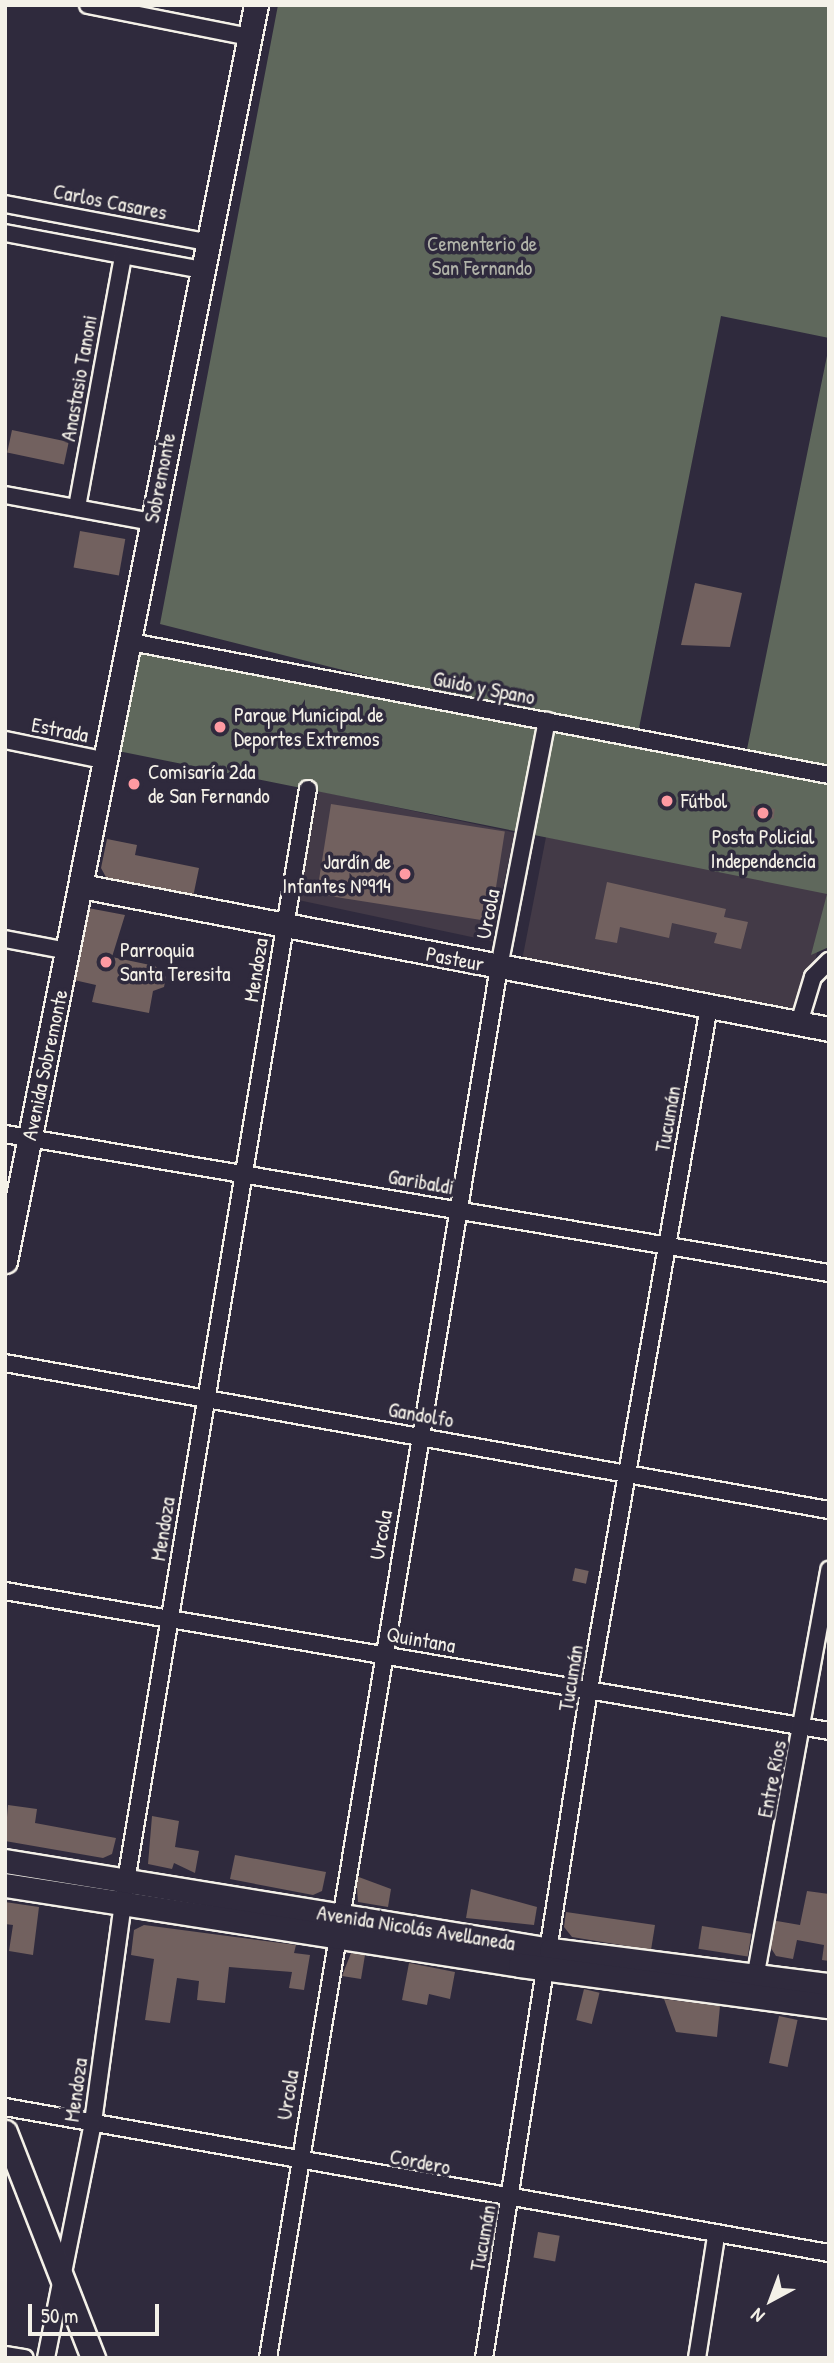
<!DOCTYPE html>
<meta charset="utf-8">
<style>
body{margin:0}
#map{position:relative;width:834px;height:2363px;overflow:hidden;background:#2f2a3d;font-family:"Patrick Hand",sans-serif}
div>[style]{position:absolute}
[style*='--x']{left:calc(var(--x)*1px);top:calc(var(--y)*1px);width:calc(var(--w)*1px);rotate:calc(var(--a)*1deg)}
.built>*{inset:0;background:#433a47;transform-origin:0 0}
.green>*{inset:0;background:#5f685c}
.building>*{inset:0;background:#72615f;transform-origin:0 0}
.roads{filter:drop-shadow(2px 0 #f4f1e8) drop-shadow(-2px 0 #f4f1e8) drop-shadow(0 2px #f4f1e8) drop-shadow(0 -2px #f4f1e8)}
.street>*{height:16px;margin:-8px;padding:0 8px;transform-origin:8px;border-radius:8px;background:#2f2a3d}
.secondary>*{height:23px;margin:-11.5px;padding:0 11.5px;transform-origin:11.5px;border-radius:11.5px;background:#2f2a3d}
.dots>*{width:19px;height:19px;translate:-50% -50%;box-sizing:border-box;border:4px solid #2f2a3d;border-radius:50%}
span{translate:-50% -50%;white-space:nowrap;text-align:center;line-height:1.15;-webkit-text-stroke:7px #2f2a3d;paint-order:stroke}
.street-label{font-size:21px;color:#f4f1e8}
.park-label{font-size:21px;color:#b1b3a9}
.poi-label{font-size:21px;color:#f4f1e8}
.left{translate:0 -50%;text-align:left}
.right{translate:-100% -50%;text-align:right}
.frame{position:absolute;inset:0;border:7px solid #f4f1e8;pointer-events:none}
.north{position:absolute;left:736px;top:2265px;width:70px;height:70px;-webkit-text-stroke:5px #2f2a3d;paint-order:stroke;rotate:221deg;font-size:19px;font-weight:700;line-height:28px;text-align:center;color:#f4f1e8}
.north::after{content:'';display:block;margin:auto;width:24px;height:32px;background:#f4f1e8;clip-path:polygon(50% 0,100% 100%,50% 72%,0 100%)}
.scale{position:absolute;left:28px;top:2304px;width:131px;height:32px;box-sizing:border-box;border:4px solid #f4f1e8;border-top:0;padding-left:9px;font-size:21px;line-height:24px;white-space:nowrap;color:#f4f1e8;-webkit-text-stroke:5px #2f2a3d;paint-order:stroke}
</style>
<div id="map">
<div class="built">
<div style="left:319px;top:791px;width:200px;height:111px;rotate:12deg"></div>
<div style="left:546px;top:837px;width:288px;height:126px;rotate:11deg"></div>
</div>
<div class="green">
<div style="clip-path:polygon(278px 5px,829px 5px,829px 338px,721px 316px,637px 738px,745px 759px,829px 346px,829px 947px,811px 955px,827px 894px,118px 751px,139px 643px,530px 717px,160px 624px)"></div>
</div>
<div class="building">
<div style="left:12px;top:430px;width:58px;height:23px;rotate:12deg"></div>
<div style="left:80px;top:531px;width:46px;height:37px;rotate:10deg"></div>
<div style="clip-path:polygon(695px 583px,742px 593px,730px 647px,681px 645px)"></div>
<div style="left:331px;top:804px;width:176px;height:91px;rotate:9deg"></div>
<div style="left:752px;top:806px;width:23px;height:10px;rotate:7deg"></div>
<div style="clip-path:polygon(107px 839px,137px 845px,135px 855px,199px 868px,193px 897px,107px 879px,101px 868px)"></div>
<div style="clip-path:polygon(607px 882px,726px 909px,724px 917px,748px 922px,741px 949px,714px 943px,717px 933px,672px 923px,669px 938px,620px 927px,617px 943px,595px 939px)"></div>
<div style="clip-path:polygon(88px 908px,125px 915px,112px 957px,155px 966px,166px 977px,164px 987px,153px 991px,149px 1013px,92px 1002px,96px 985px,74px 980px)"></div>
<div style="left:575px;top:1568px;width:14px;height:13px;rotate:12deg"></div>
<div style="clip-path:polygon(8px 1805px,37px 1809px,35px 1823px,116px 1838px,112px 1854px,103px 1858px,5px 1841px)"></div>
<div style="clip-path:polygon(152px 1816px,179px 1821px,175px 1847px,199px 1851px,195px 1873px,174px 1863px,172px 1869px,148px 1864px)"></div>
<div style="clip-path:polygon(235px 1855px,326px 1872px,322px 1891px,313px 1895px,230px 1879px)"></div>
<div style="clip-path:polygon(356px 1876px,391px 1889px,388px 1907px,358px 1902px)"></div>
<div style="clip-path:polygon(471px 1889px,537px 1907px,534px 1925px,466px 1918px)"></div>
<div style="clip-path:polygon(807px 1891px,829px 1894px,829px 1961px,822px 1960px,824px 1945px,797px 1940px,793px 1959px,776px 1956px,767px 1942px,771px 1920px,800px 1925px)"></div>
<div style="clip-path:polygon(5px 1902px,39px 1907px,33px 1955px,9px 1951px,13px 1925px,5px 1924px)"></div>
<div style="clip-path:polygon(566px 1912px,655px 1925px,651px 1950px,572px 1937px,564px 1927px)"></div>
<div style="clip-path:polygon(144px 1925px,296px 1945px,294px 1953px,310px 1955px,304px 1990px,289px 1988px,292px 1972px,229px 1967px,225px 2003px,197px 2000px,199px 1981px,177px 1978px,170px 2023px,145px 2020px,154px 1959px,131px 1955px,134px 1930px)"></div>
<div style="left:702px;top:1926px;width:50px;height:23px;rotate:9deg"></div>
<div style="clip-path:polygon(351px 1953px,365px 1955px,361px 1979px,342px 1976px)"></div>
<div style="clip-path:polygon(409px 1963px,455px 1972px,450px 1999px,429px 1994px,427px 2005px,402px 2000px)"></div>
<div style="left:584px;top:1989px;width:16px;height:32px;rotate:14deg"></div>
<div style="clip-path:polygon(664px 1999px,720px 2006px,717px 2037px,676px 2032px)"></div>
<div style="left:779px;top:2016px;width:19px;height:48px;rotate:12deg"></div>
<div style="left:538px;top:2232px;width:22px;height:26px;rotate:10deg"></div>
</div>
<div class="roads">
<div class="street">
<div style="--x:88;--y:5;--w:165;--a:11.2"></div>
<div style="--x:5;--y:204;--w:206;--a:10.7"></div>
<div style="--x:5;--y:233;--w:200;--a:10.6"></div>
<div style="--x:5;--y:495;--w:149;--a:10.4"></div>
<div style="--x:77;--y:507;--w:255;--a:-79.6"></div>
<div style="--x:131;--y:642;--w:711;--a:10.79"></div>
<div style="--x:5;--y:740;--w:104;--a:11.6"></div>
<div style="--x:5;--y:939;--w:64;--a:10.8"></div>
<div style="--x:799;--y:1023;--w:48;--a:-73.1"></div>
<div style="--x:813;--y:977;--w:23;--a:-45"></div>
<div style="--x:5;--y:1134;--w:836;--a:9.58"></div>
<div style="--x:5;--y:1363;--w:837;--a:10.12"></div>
<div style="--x:5;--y:1591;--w:836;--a:9.64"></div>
<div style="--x:754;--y:1984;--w:421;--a:-79.7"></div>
<div style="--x:5;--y:2107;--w:837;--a:10.05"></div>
<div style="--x:5;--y:2355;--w:20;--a:9"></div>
<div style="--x:46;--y:2358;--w:241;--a:-78.7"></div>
<div style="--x:93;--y:2122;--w:243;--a:-82.2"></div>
<div style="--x:126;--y:1881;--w:1107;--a:-80.54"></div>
<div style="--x:268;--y:2358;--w:1410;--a:-80.57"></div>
<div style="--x:499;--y:967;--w:251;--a:-79"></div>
<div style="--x:484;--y:2358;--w:676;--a:-81.07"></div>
<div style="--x:589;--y:1690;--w:693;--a:-80.04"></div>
<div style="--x:697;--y:2358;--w:122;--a:-81.1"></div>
</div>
<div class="secondary">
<div style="--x:81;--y:886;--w:762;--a:10.82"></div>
<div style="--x:5;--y:1261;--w:1281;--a:-78.7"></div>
<div style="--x:5;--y:1861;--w:553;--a:9.26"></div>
<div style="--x:551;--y:1950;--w:280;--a:7.2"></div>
<div style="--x:5;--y:1885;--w:521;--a:8.83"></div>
<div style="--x:520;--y:1965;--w:312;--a:7.6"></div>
<div style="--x:5;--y:2132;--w:243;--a:68.7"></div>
</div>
</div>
<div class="dots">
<div style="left:220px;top:727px;background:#ff9aa2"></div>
<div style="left:134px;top:784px;background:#ff9aa2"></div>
<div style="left:667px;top:801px;background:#ff9aa2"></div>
<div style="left:763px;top:813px;background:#ff9aa2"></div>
<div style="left:405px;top:874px;background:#ff9aa2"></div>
<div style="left:106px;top:962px;background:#ff9aa2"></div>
</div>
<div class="street-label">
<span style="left:110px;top:202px;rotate:11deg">Carlos Casares</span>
<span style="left:79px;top:378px;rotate:-80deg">Anastasio Tanoni</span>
<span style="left:160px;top:478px;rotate:-79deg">Sobremonte</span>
<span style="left:484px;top:688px;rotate:11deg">Guido y Spano</span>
<span style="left:60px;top:730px;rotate:11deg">Estrada</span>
<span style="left:488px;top:914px;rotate:-79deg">Urcola</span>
<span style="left:455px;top:959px;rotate:11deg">Pasteur</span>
<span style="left:256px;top:970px;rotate:-81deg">Mendoza</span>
<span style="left:45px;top:1065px;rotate:-78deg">Avenida Sobremonte</span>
<span style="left:668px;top:1119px;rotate:-80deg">Tucumán</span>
<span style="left:421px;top:1182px;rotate:10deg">Garibaldi</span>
<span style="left:421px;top:1415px;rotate:10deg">Gandolfo</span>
<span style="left:163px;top:1529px;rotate:-81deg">Mendoza</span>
<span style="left:381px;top:1535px;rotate:-80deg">Urcola</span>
<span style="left:421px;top:1640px;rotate:10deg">Quintana</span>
<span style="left:571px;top:1678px;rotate:-81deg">Tucumán</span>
<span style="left:772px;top:1779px;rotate:-79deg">Entre Ríos</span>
<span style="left:416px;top:1928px;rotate:9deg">Avenida Nicolás Avellaneda</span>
<span style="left:76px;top:2090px;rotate:-82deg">Mendoza</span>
<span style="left:288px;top:2095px;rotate:-81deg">Urcola</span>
<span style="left:420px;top:2162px;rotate:11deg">Cordero</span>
<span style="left:483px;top:2238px;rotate:-80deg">Tucumán</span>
</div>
<div class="park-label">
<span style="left:482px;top:256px">Cementerio de<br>San Fernando</span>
</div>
<div class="poi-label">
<span class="left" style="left:234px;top:727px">Parque Municipal de<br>Deportes Extremos</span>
<span class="left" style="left:148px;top:784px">Comisaría 2da<br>de San Fernando</span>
<span class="left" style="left:681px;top:801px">Fútbol</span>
<span style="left:763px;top:849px">Posta Policial<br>Independencia</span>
<span class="right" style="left:391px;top:874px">Jardín de<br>Infantes Nº914</span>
<span class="left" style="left:120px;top:962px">Parroquia<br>Santa Teresita</span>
</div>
<div class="frame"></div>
<div class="north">N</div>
<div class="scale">50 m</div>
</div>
